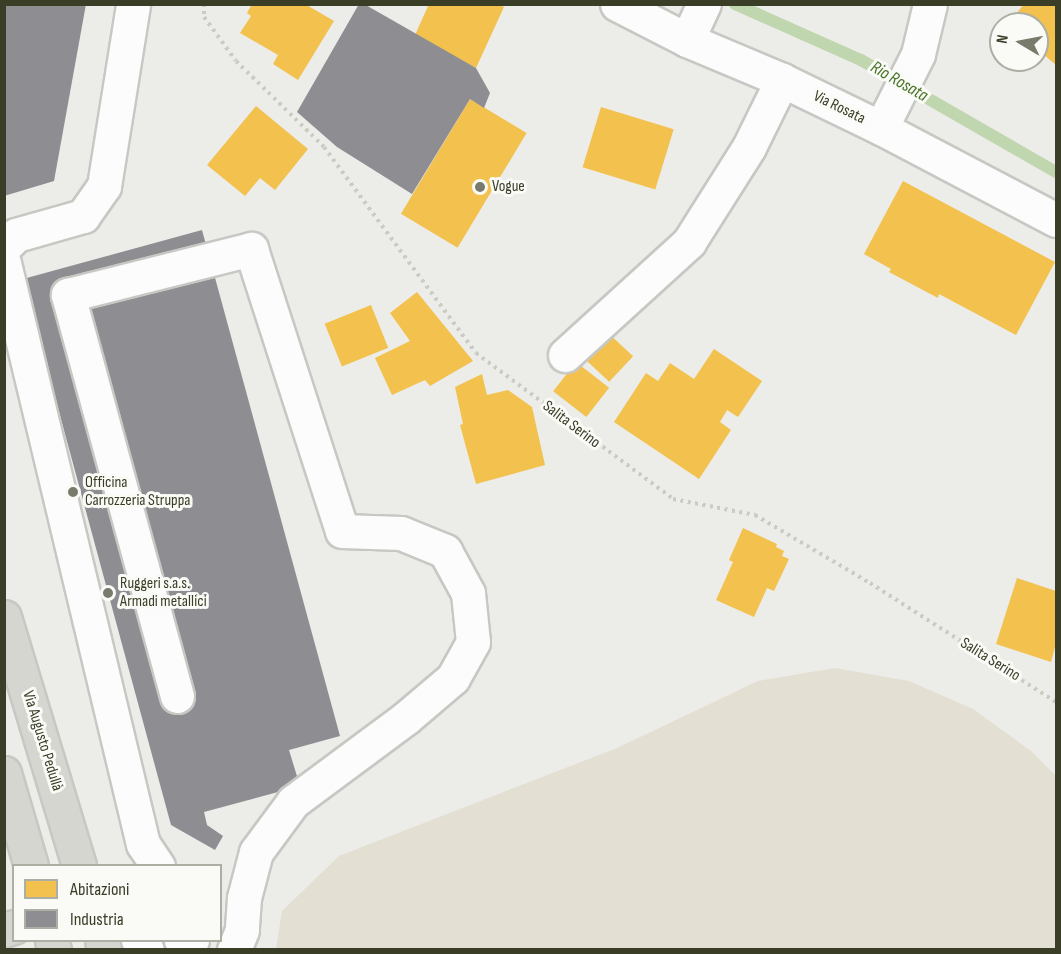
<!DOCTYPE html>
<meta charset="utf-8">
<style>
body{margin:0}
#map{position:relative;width:1061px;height:954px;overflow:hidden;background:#ecece8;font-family:"Sofia Sans Condensed",sans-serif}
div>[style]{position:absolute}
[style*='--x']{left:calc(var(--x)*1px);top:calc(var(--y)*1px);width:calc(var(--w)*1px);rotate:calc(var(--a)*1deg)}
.green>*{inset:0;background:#e3dfd3}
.homes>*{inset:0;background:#f2c14e;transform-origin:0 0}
.industry>*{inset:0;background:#8d8d92}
.stream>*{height:12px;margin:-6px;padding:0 6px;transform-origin:6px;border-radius:6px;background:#bfd6ae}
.path>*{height:4px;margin-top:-2px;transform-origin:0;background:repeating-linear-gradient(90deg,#cacbc3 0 3px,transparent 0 7.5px)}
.roads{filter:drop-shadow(2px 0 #c7c8c3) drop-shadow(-2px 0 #c7c8c3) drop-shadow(0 2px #c7c8c3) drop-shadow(0 -2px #c7c8c3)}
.minor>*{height:33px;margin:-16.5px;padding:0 16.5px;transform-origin:16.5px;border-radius:16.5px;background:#fcfcfc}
.major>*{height:33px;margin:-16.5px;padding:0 16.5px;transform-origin:16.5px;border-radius:16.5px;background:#d5d6d0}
.dots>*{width:16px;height:16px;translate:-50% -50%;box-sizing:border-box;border:3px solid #fafaf7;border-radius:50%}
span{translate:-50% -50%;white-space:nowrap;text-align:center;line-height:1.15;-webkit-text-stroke:6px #fafaf7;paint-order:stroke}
.street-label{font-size:16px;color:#3a3e27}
.poi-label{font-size:16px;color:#3a3e27}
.left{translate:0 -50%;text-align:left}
.water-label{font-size:18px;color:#467427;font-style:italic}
.frame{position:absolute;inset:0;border:6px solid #3a3e27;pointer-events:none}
.legend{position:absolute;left:12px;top:864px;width:210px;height:78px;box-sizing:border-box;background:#fafaf7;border:2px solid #adafa4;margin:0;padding:8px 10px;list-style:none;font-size:18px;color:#3a3e27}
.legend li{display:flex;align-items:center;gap:12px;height:30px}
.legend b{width:30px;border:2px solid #adafa4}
.north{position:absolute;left:989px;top:12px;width:60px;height:60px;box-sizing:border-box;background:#fafaf7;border:2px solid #adafa4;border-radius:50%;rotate:280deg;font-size:16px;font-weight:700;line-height:24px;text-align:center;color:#3a3e27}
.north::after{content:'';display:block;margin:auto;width:21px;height:27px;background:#787b6b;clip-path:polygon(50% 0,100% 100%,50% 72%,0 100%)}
</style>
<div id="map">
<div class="green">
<div style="clip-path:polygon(835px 668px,909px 681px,973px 709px,1031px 751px,1056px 776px,1056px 949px,276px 949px,282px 911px,339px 856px,617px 748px,758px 681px)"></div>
</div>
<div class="homes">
<div style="clip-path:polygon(252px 4px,305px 4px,334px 21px,298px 80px,273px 64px,278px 55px,240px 33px,251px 16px,247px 13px)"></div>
<div style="clip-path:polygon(429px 4px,498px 4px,504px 7px,476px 68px,415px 35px)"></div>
<div style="clip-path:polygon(1024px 4px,1056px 4px,1056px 65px,1037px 49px,1037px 24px,1008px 24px)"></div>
<div style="left:470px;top:99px;width:66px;height:134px;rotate:31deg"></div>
<div style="clip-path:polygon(256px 106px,308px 149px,275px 190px,260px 178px,245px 196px,207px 165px)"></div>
<div style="left:601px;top:107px;width:76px;height:63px;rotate:17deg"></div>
<div style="clip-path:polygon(903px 181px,1055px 262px,1016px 335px,939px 294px,938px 298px,889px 272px,891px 269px,864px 254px)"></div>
<div style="clip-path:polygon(417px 292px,473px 361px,430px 386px,425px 380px,392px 395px,375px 358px,410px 341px,390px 313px)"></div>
<div style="left:371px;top:305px;width:46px;height:50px;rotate:68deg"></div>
<div style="left:606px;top:331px;width:37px;height:35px;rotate:43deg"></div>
<div style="clip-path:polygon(714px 349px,762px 381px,738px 417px,727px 410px,720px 422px,731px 430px,699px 479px,614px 422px,646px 373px,658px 381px,670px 363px,694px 379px)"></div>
<div style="left:576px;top:362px;width:42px;height:37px;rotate:38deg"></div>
<div style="clip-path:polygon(482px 374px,487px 395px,508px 390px,532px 407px,545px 465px,476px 484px,460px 425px,463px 424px,455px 387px)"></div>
<div style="clip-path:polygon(743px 528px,777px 544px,776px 547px,784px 551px,782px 556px,789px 559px,774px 591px,767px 588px,754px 617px,716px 600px,733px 562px,729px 560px)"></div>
<div style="clip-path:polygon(1017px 578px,1056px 591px,1056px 643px,1051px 662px,996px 644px)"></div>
</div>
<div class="industry">
<div style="clip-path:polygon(4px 4px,86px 4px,54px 181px,4px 196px)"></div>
<div style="clip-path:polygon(359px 4px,364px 4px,476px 68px,490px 93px,484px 108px,470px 99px,412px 194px,337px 147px,297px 112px)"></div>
<div style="clip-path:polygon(202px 230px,340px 736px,289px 750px,300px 786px,204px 812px,207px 825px,223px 836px,215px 850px,171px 825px,23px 279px)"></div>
</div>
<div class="stream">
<div style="--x:735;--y:4;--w:138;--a:24"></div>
<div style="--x:861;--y:60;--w:225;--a:29.9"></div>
</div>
<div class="path">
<div style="--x:204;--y:4;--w:13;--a:90"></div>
<div style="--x:204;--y:17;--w:54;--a:54"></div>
<div style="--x:236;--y:61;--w:123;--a:44.3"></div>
<div style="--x:324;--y:147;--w:256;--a:53.6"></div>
<div style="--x:476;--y:353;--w:245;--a:36.5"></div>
<div style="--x:673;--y:499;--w:84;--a:11"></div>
<div style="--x:755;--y:515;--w:134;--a:30.6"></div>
<div style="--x:870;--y:583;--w:221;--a:32.6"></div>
</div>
<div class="roads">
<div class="minor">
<div style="--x:617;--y:4;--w:79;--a:27.2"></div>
<div style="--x:687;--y:40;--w:103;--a:22.8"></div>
<div style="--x:782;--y:80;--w:110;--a:25.9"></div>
<div style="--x:881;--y:128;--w:198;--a:27.7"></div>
<div style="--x:687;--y:40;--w:40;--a:-65"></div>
<div style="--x:881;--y:128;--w:83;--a:-63.4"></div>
<div style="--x:918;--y:54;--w:51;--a:-76.5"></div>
<div style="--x:4;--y:247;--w:17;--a:-45"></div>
<div style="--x:16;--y:235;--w:70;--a:-15.8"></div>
<div style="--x:83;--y:216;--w:37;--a:-55"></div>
<div style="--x:104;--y:186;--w:184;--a:-80.9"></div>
<div style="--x:4;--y:263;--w:597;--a:76.55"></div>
<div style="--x:143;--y:844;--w:27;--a:56"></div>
<div style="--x:565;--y:355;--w:168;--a:-42.3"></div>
<div style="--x:689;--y:242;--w:112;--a:-57.7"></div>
<div style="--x:749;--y:147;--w:75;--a:-63.8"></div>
<div style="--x:177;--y:696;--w:416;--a:-105.2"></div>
<div style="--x:68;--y:295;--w:189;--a:-14.1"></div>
<div style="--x:251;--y:249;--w:296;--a:72.1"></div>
<div style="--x:342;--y:531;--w:59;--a:1.9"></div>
<div style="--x:401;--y:533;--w:48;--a:22.2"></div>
<div style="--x:445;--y:551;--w:48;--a:61.3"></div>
<div style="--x:468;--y:593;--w:49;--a:84.2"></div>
<div style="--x:473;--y:642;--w:41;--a:119.1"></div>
<div style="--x:453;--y:678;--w:62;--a:139.6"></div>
<div style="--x:406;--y:718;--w:141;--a:143.4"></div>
<div style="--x:293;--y:802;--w:62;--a:126.5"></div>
<div style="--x:256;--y:852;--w:48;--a:104.6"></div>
<div style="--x:244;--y:898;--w:32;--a:94"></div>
<div style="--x:242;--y:930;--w:22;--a:112"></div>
<div style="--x:138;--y:940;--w:13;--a:48"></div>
<div style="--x:181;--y:940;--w:11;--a:0"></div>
</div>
<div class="major">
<div style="--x:4;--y:617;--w:260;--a:73.2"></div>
<div style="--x:4;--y:773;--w:97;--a:73.8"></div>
<div style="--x:4;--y:930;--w:10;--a:-17"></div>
<div style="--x:52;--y:940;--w:10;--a:79"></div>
<div style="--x:102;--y:940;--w:10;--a:79"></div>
</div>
</div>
<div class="dots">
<div style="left:480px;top:187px;background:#787b6b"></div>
<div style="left:73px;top:492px;background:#787b6b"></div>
<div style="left:108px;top:593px;background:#787b6b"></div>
</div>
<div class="street-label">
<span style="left:839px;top:108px;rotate:26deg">Via Rosata</span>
<span style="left:571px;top:425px;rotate:37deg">Salita Serino</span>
<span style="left:990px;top:660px;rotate:32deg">Salita Serino</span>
<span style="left:42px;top:741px;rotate:73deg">Via Augusto Pedullà</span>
</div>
<div class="poi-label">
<span class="left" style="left:492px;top:187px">Vogue</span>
<span class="left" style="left:85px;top:492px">Officina<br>Carrozzeria Struppa</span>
<span class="left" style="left:120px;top:593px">Ruggeri s.a.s.<br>Armadi metallici</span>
</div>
<div class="water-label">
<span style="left:899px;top:82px;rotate:30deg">Rio Rosata</span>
</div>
<div class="frame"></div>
<ul class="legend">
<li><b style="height:16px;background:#f2c14e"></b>Abitazioni</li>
<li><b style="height:16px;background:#8d8d92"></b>Industria</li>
</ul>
<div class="north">N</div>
</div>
